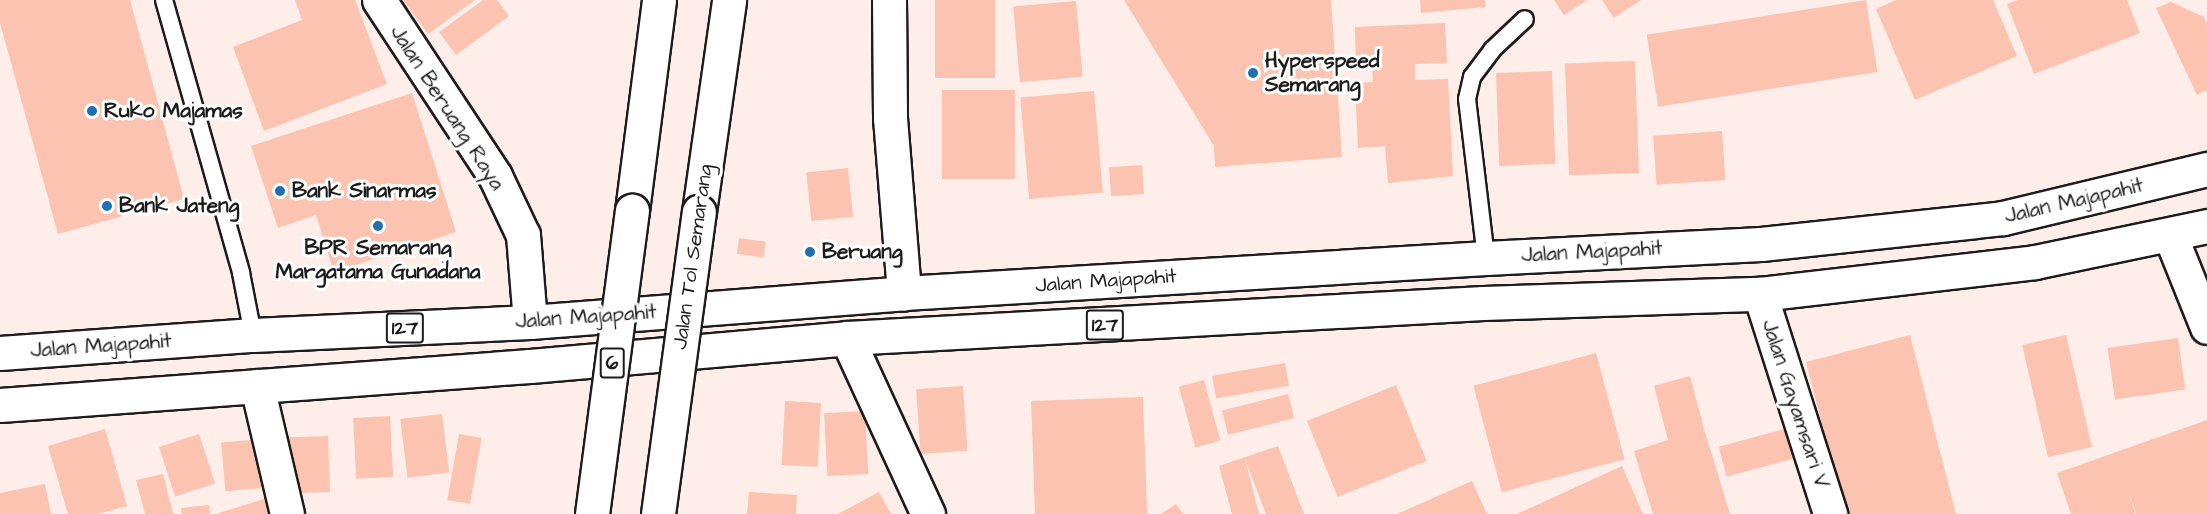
<!DOCTYPE html>
<style>
body{margin:0}
#map{position:relative;width:2207px;height:514px;overflow:hidden;background:#feede8;font-family:"Architects Daughter",sans-serif}
div>[style]{position:absolute}
[style*='--x']{left:calc(var(--x)*1px);top:calc(var(--y)*1px);width:calc(var(--w)*1px);rotate:calc(var(--a)*1deg)}
.building>*{inset:0;background:#fcc3b1;transform-origin:0 0}
.roads{filter:drop-shadow(2px 0 #1c1c1c) drop-shadow(-2px 0 #1c1c1c) drop-shadow(0 2px #1c1c1c) drop-shadow(0 -2px #1c1c1c)}
.service>*{height:16px;margin:-8px;padding:0 8px;transform-origin:8px;border-radius:8px;background:#fff}
.minor>*{height:33px;margin:-16.5px;padding:0 16.5px;transform-origin:16.5px;border-radius:16.5px;background:#fff}
.primary>*{height:33px;margin:-16.5px;padding:0 16.5px;transform-origin:16.5px;border-radius:16.5px;background:#fff}
.motorway>*{height:33px;margin:-16.5px;padding:0 16.5px;transform-origin:16.5px;border-radius:16.5px;background:#fff}
.bridges{filter:drop-shadow(2px 0 #1c1c1c) drop-shadow(-2px 0 #1c1c1c) drop-shadow(0 2px #1c1c1c) drop-shadow(0 -2px #1c1c1c)}
.motorway-bridge>*{height:33px;margin:-16.5px;padding:0 16.5px;transform-origin:16.5px;border-radius:16.5px;background:#fff}
.dots>*{width:16px;height:16px;translate:-50% -50%;box-sizing:border-box;border:3px solid #fff;border-radius:50%}
span{translate:-50% -50%;white-space:nowrap;text-align:center;line-height:1.15;-webkit-text-stroke:6px #fff;paint-order:stroke}
.shield-label span{padding:2px 4px;background:#fff;border:2px solid;border-radius:4px;-webkit-text-stroke-width:0}
.shield-label{font-size:20px;color:#1c1c1c;font-weight:700}
.poi-label{font-size:21px;color:#1c1c1c;font-weight:700}
.left{translate:0 -50%;text-align:left}
.street-label{font-size:21px;color:#1c1c1c}
</style>
<div id="map">
<div class="building">
<div style="clip-path:polygon(0 0,130px 0,184px 199px,58px 234px,0 23px)"></div>
<div style="clip-path:polygon(295px 0,355px 0,387px 84px,264px 131px,233px 47px,302px 20px)"></div>
<div style="clip-path:polygon(403px 0,475px 0,428px 34px)"></div>
<div style="clip-path:polygon(483px 0,497px 0,509px 16px,456px 55px,439px 32px)"></div>
<div style="left:935px;top:0;width:60px;height:78px"></div>
<div style="clip-path:polygon(1124px 0,1331px 0,1342px 157px,1215px 167px,1214px 146px)"></div>
<div style="clip-path:polygon(1420px 0,1485px 0,1486px 7px,1421px 13px)"></div>
<div style="clip-path:polygon(1554px 0,1587px 0,1564px 15px)"></div>
<div style="clip-path:polygon(1602px 0,1641px 0,1614px 18px)"></div>
<div style="left:1866px;top:0;width:73px;height:222px;rotate:81deg"></div>
<div style="clip-path:polygon(1896px 0,1993px 0,2017px 56px,1915px 100px,1876px 9px)"></div>
<div style="clip-path:polygon(2018px 0,2127px 0,2140px 33px,2034px 74px,2007px 4px)"></div>
<div style="left:1076px;top:1px;width:76px;height:63px;rotate:85deg"></div>
<div style="clip-path:polygon(2171px 2px,2204px 17px,2207px 23px,2207px 90px,2197px 95px,2156px 8px)"></div>
<div style="clip-path:polygon(1445px 23px,1447px 63px,1415px 64px,1415px 80px,1448px 79px,1453px 176px,1388px 183px,1385px 146px,1358px 148px,1355px 83px,1373px 82px,1372px 66px,1356px 67px,1355px 27px)"></div>
<div style="left:1635px;top:61px;width:112px;height:70px;rotate:88deg"></div>
<div style="left:1552px;top:71px;width:93px;height:56px;rotate:88deg"></div>
<div style="left:942px;top:90px;width:73px;height:89px"></div>
<div style="left:1094px;top:91px;width:102px;height:74px;rotate:85deg"></div>
<div style="clip-path:polygon(412px 93px,456px 232px,334px 272px,316px 215px,278px 228px,251px 146px)"></div>
<div style="left:1722px;top:131px;width:49px;height:69px;rotate:86deg"></div>
<div style="left:1142px;top:165px;width:29px;height:33px;rotate:86deg"></div>
<div style="left:848px;top:168px;width:49px;height:42px;rotate:84deg"></div>
<div style="left:739px;top:238px;width:27px;height:16px;rotate:8deg"></div>
<div style="clip-path:polygon(1910px 335px,1956px 514px,1845px 514px,1806px 362px)"></div>
<div style="left:2066px;top:335px;width:115px;height:45px;rotate:77deg"></div>
<div style="left:2178px;top:338px;width:52px;height:71px;rotate:82deg"></div>
<div style="left:1596px;top:353px;width:110px;height:127px;rotate:75deg"></div>
<div style="left:1285px;top:363px;width:23px;height:74px;rotate:80deg"></div>
<div style="clip-path:polygon(1690px 376px,1704px 429px,1730px 514px,1653px 514px,1634px 451px,1668px 440px,1654px 386px)"></div>
<div style="left:1204px;top:380px;width:63px;height:26px;rotate:75deg"></div>
<div style="left:1396px;top:385px;width:82px;height:96px;rotate:68deg"></div>
<div style="left:963px;top:386px;width:65px;height:47px;rotate:86deg"></div>
<div style="left:1288px;top:394px;width:25px;height:68px;rotate:76deg"></div>
<div style="left:1143px;top:397px;width:117px;height:112px;rotate:88deg"></div>
<div style="left:785px;top:401px;width:36px;height:64px;rotate:3deg"></div>
<div style="left:865px;top:411px;width:63px;height:41px;rotate:87deg"></div>
<div style="left:442px;top:414px;width:59px;height:42px;rotate:83deg"></div>
<div style="left:390px;top:416px;width:61px;height:37px;rotate:87deg"></div>
<div style="clip-path:polygon(2207px 420px,2207px 514px,2136px 514px,2129px 492px,2135px 514px,2071px 514px,2057px 473px)"></div>
<div style="left:1792px;top:427px;width:31px;height:76px;rotate:75deg"></div>
<div style="clip-path:polygon(105px 429px,127px 506px,98px 514px,68px 514px,48px 446px)"></div>
<div style="left:199px;top:434px;width:52px;height:42px;rotate:72deg"></div>
<div style="left:459px;top:434px;width:23px;height:67px;rotate:10deg"></div>
<div style="left:328px;top:436px;width:56px;height:45px;rotate:88deg"></div>
<div style="left:261px;top:439px;width:49px;height:40px;rotate:85deg"></div>
<div style="clip-path:polygon(1278px 446px,1304px 514px,1266px 514px,1245px 459px,1259px 514px,1232px 514px,1219px 466px)"></div>
<div style="clip-path:polygon(1622px 466px,1643px 514px,1517px 514px)"></div>
<div style="clip-path:polygon(163px 474px,173px 514px,145px 514px,136px 480px)"></div>
<div style="clip-path:polygon(1472px 481px,1487px 514px,1397px 514px)"></div>
<div style="clip-path:polygon(45px 484px,51px 514px,0 514px,0 493px)"></div>
<div style="clip-path:polygon(749px 492px,797px 495px,796px 514px,747px 514px)"></div>
<div style="clip-path:polygon(879px 492px,891px 514px,838px 514px)"></div>
<div style="clip-path:polygon(274px 496px,280px 514px,219px 514px,219px 513px)"></div>
<div style="clip-path:polygon(1176px 504px,1183px 514px,1161px 514px)"></div>
<div style="clip-path:polygon(209px 505px,210px 514px,182px 514px,181px 508px)"></div>
</div>
<div class="roads">
<div class="service">
<div style="--x:164;--y:0;--w:284;--a:74.2"></div>
<div style="--x:241;--y:273;--w:63;--a:79"></div>
<div style="--x:1486;--y:258;--w:160;--a:-96.8"></div>
<div style="--x:1467;--y:99;--w:23;--a:-77"></div>
<div style="--x:1472;--y:77;--w:34;--a:-53"></div>
<div style="--x:1492;--y:50;--w:45;--a:-43.2"></div>
</div>
<div class="minor">
<div style="--x:379;--y:0;--w:211;--a:56.6"></div>
<div style="--x:495;--y:176;--w:65;--a:64.6"></div>
<div style="--x:523;--y:235;--w:87;--a:85.4"></div>
<div style="--x:889;--y:0;--w:118;--a:89.5"></div>
<div style="--x:890;--y:118;--w:176;--a:85.4"></div>
<div style="--x:2170;--y:235;--w:99;--a:68.1"></div>
<div style="--x:1760;--y:294;--w:231;--a:72.3"></div>
<div style="--x:847;--y:338;--w:194;--a:65.3"></div>
<div style="--x:257;--y:386;--w:131;--a:76.8"></div>
</div>
<div class="primary">
<div style="--x:0;--y:353;--w:254;--a:-4.1"></div>
<div style="--x:253;--y:335;--w:277;--a:-2.7"></div>
<div style="--x:530;--y:322;--w:375;--a:-4.4"></div>
<div style="--x:904;--y:293;--w:583;--a:-3.44"></div>
<div style="--x:1486;--y:258;--w:275;--a:-2.9"></div>
<div style="--x:1761;--y:244;--w:243;--a:-6.1"></div>
<div style="--x:2003;--y:218;--w:210;--a:-13.5"></div>
<div style="--x:0;--y:405;--w:531;--a:-4.21"></div>
<div style="--x:530;--y:366;--w:318;--a:-5"></div>
<div style="--x:847;--y:338;--w:637;--a:-3.15"></div>
<div style="--x:1483;--y:303;--w:277;--a:-1.9"></div>
<div style="--x:1760;--y:294;--w:277;--a:-6.6"></div>
<div style="--x:2035;--y:262;--w:176;--a:-11.8"></div>
</div>
<div class="motorway">
<div style="--x:632;--y:211;--w:213;--a:-82.7"></div>
<div style="--x:699;--y:212;--w:214;--a:-81.9"></div>
</div>
</div>
<div class="bridges">
<div class="motorway-bridge">
<div style="--x:592;--y:514;--w:306;--a:-82.5"></div>
<div style="--x:658;--y:514;--w:305;--a:-82.3"></div>
</div>
</div>
<div class="dots">
<div style="left:1253px;top:73px;background:#1f6fb2"></div>
<div style="left:92px;top:111px;background:#1f6fb2"></div>
<div style="left:280px;top:191px;background:#1f6fb2"></div>
<div style="left:107px;top:206px;background:#1f6fb2"></div>
<div style="left:378px;top:226px;background:#1f6fb2"></div>
<div style="left:810px;top:252px;background:#1f6fb2"></div>
</div>
<div class="shield-label">
<span style="left:1105px;top:325px">127</span>
<span style="left:405px;top:328px">127</span>
<span style="left:612px;top:363px">6</span>
</div>
<div class="poi-label">
<span class="left" style="left:1265px;top:73px">Hyperspeed<br>Semarang</span>
<span class="left" style="left:104px;top:111px">Ruko Majamas</span>
<span class="left" style="left:292px;top:191px">Bank Sinarmas</span>
<span class="left" style="left:119px;top:206px">Bank Jateng</span>
<span style="left:378px;top:260px">BPR Semarang<br>Margatama Gunadana</span>
<span class="left" style="left:822px;top:252px">Beruang</span>
</div>
<div class="street-label">
<span style="left:447px;top:108px;rotate:57deg">Jalan Beruang Raya</span>
<span style="left:2074px;top:201px;rotate:-13deg">Jalan Majapahit</span>
<span style="left:1592px;top:252px;rotate:-3deg">Jalan Majapahit</span>
<span style="left:693px;top:257px;rotate:-82deg">Jalan Tol Semarang</span>
<span style="left:1106px;top:281px;rotate:-4deg">Jalan Majapahit</span>
<span style="left:586px;top:317px;rotate:-4deg">Jalan Majapahit</span>
<span style="left:101px;top:346px;rotate:-4deg">Jalan Majapahit</span>
<span style="left:1795px;top:404px;rotate:72deg">Jalan Gayamsari V</span>
</div>
</div>
